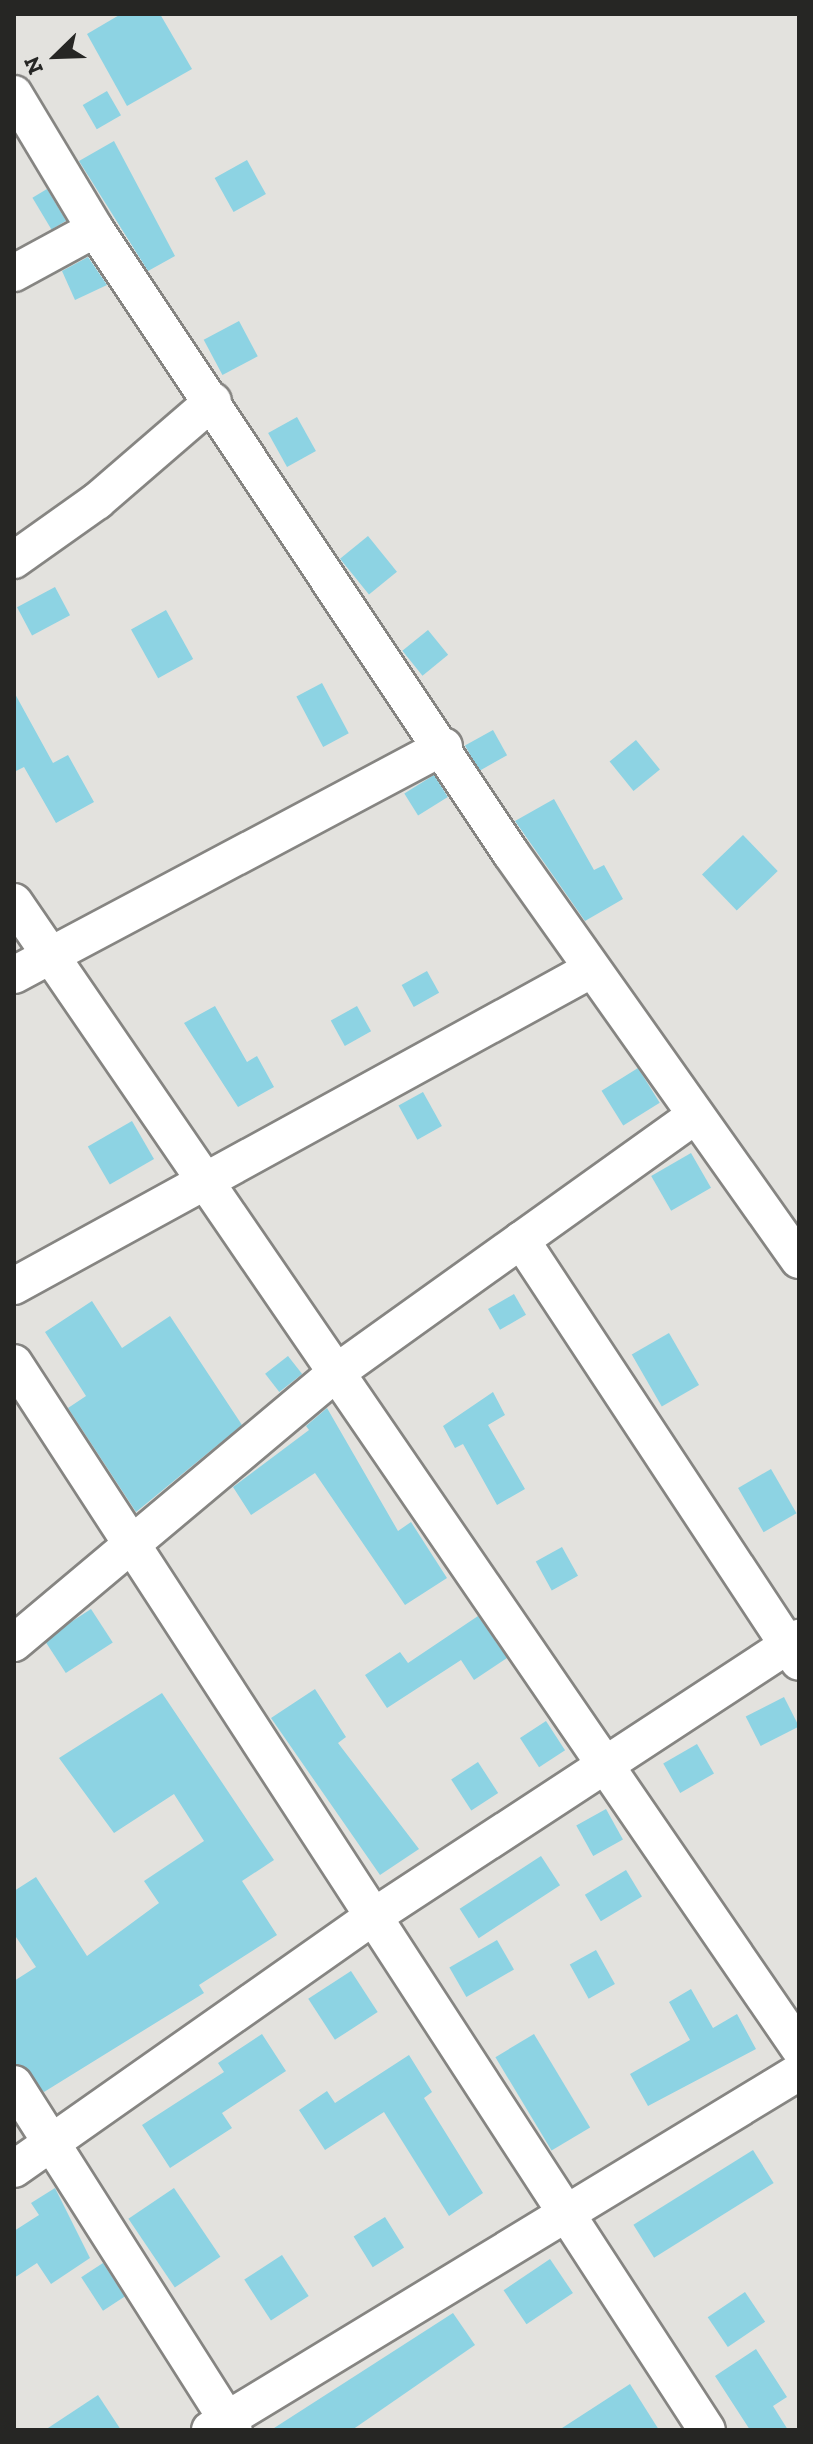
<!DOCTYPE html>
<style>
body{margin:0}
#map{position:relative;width:813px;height:2444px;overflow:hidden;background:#e3e2de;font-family:"Zilla Slab",serif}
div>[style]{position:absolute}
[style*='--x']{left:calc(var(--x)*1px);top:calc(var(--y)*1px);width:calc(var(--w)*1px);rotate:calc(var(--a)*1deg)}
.building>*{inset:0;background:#8dd3e3;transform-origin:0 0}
.roads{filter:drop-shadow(2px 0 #868582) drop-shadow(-2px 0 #868582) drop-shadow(0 2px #868582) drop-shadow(0 -2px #868582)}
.street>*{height:36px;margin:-18px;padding:0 18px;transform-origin:18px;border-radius:18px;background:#fff}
span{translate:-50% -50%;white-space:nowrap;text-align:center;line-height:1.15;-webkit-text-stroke:6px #e3e2de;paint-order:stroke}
.frame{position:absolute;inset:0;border:16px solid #262624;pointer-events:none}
.north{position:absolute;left:16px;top:16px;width:80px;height:80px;-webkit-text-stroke:6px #e3e2de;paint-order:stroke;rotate:247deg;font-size:22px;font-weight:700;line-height:32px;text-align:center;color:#262624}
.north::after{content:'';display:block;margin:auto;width:28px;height:36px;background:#262624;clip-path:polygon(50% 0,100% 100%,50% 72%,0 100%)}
</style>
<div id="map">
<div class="building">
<div style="clip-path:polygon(121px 14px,160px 14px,192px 69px,127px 106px,87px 34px)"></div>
<div style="left:107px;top:91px;width:28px;height:28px;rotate:60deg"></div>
<div style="clip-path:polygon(114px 141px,175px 256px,148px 271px,79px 161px)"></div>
<div style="left:247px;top:160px;width:39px;height:37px;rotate:61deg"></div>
<div style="left:47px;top:189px;width:37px;height:17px;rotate:59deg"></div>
<div style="clip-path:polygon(88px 257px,107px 285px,75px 300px,62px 271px)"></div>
<div style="left:239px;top:321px;width:40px;height:40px;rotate:62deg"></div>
<div style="left:297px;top:417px;width:39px;height:33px;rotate:61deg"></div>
<div style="left:368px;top:536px;width:46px;height:36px;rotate:51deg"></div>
<div style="left:55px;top:587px;width:32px;height:43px;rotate:62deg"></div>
<div style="left:166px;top:610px;width:56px;height:40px;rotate:61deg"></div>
<div style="left:428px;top:630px;width:32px;height:33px;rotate:51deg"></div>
<div style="left:322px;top:683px;width:57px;height:29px;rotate:62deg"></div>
<div style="clip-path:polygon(14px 692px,53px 763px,68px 755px,94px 802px,56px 823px,24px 767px,14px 772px)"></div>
<div style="left:493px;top:730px;width:29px;height:32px;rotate:61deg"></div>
<div style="left:636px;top:740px;width:38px;height:34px;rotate:51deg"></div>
<div style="left:434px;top:775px;width:26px;height:35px;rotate:58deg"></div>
<div style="clip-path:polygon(554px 799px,594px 870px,604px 865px,623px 899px,585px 921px,515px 821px)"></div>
<div style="left:743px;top:835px;width:50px;height:57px;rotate:46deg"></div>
<div style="left:427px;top:971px;width:25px;height:29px;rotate:61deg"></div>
<div style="clip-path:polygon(215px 1006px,247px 1062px,257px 1056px,274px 1087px,238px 1107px,184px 1023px)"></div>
<div style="left:357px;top:1006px;width:29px;height:30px;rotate:61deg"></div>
<div style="left:638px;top:1068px;width:41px;height:43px;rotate:58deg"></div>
<div style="left:423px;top:1092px;width:39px;height:28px;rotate:61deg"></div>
<div style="left:132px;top:1121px;width:44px;height:51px;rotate:60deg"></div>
<div style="left:691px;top:1153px;width:40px;height:46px;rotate:60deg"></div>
<div style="left:514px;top:1294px;width:24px;height:30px;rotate:60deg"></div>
<div style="clip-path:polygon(92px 1301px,122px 1348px,170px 1316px,242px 1425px,136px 1512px,68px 1408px,86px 1396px,45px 1332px)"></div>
<div style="left:669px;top:1333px;width:60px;height:43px;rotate:60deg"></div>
<div style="left:288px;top:1356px;width:23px;height:29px;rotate:52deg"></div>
<div style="clip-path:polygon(493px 1392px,505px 1415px,488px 1425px,525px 1489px,497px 1505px,463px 1444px,455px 1448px,443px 1426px)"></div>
<div style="clip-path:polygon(327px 1408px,398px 1531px,411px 1522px,447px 1578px,405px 1605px,315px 1473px,251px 1515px,233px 1487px,309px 1430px,306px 1426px)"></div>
<div style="left:771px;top:1469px;width:51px;height:38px;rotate:60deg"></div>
<div style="left:562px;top:1547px;width:33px;height:30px;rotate:61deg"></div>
<div style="left:91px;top:1609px;width:40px;height:56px;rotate:57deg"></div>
<div style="clip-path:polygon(478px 1616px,507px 1658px,474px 1680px,461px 1660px,387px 1708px,365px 1675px,400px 1652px,408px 1663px)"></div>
<div style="clip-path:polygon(315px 1689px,346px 1737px,338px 1743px,419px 1849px,380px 1875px,271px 1718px)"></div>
<div style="clip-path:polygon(162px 1693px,274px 1860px,242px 1881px,277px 1935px,199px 1985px,204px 1993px,44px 2092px,14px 2063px,14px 1981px,36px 1967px,14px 1934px,14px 1891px,36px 1877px,87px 1956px,159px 1903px,144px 1881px,204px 1841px,174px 1794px,114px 1833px,59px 1758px)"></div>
<div style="left:784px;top:1697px;width:33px;height:43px;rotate:63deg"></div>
<div style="left:546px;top:1721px;width:35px;height:31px;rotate:57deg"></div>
<div style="left:697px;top:1744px;width:34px;height:39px;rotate:60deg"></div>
<div style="left:478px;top:1762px;width:37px;height:32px;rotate:57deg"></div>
<div style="left:606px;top:1809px;width:35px;height:34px;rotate:61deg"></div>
<div style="left:541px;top:1856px;width:35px;height:97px;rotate:57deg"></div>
<div style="left:626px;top:1870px;width:31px;height:48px;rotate:59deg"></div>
<div style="left:497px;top:1940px;width:34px;height:55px;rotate:60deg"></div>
<div style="left:596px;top:1950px;width:39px;height:30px;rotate:61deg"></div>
<div style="left:351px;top:1971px;width:49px;height:51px;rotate:57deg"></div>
<div style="clip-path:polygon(691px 1989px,713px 2028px,737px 2014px,756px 2049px,648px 2106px,630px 2074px,690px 2040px,669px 2002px)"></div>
<div style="clip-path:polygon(262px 2034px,286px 2071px,222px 2113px,232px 2128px,170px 2168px,142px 2125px,224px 2072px,218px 2063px)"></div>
<div style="left:534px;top:2034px;width:109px;height:45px;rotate:59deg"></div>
<div style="clip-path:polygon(409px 2055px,432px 2092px,424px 2098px,483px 2193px,449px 2216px,384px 2112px,325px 2150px,299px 2110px,327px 2091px,335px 2103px)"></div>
<div style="left:753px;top:2150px;width:39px;height:141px;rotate:58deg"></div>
<div style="clip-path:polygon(55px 2188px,90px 2258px,51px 2284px,37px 2263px,14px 2278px,14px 2231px,39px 2215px,31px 2203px)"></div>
<div style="left:174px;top:2188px;width:83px;height:55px;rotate:56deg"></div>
<div style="left:385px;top:2217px;width:36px;height:37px;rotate:58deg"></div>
<div style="left:282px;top:2255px;width:49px;height:45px;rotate:57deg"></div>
<div style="left:550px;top:2259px;width:41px;height:56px;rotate:56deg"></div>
<div style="left:103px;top:2263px;width:40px;height:26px;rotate:57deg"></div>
<div style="left:745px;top:2292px;width:36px;height:45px;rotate:56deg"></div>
<div style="clip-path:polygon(453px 2313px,475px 2345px,352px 2430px,271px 2430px)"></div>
<div style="clip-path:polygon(756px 2349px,787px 2397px,773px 2406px,788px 2430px,750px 2430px,715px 2376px)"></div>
<div style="clip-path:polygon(630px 2384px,659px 2430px,559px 2430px)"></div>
<div style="clip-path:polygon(98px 2395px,121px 2430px,45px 2430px)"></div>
</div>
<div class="roads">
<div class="street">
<div style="--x:14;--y:94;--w:157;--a:59"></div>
<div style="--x:95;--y:229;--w:749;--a:56.33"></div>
<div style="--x:510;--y:852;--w:500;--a:54.7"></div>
<div style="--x:14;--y:273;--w:92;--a:-28.5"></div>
<div style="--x:14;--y:560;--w:102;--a:-35.4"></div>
<div style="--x:97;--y:501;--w:153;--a:-40.8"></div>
<div style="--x:14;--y:902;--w:1389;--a:55.59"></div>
<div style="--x:14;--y:975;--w:487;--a:-28"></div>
<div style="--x:521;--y:1240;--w:505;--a:56.62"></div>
<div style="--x:14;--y:1286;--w:659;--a:-28.74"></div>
<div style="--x:14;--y:1363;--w:1272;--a:57"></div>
<div style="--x:14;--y:1643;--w:422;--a:-40"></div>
<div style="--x:337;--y:1372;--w:440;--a:-35.6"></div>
<div style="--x:14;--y:2084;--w:410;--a:57.6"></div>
<div style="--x:14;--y:2169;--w:442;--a:-35.1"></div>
<div style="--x:376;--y:1915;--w:506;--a:-33.22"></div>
<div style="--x:210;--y:2430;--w:689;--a:-31.29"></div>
</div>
</div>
<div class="frame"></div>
<div class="north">N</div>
</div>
